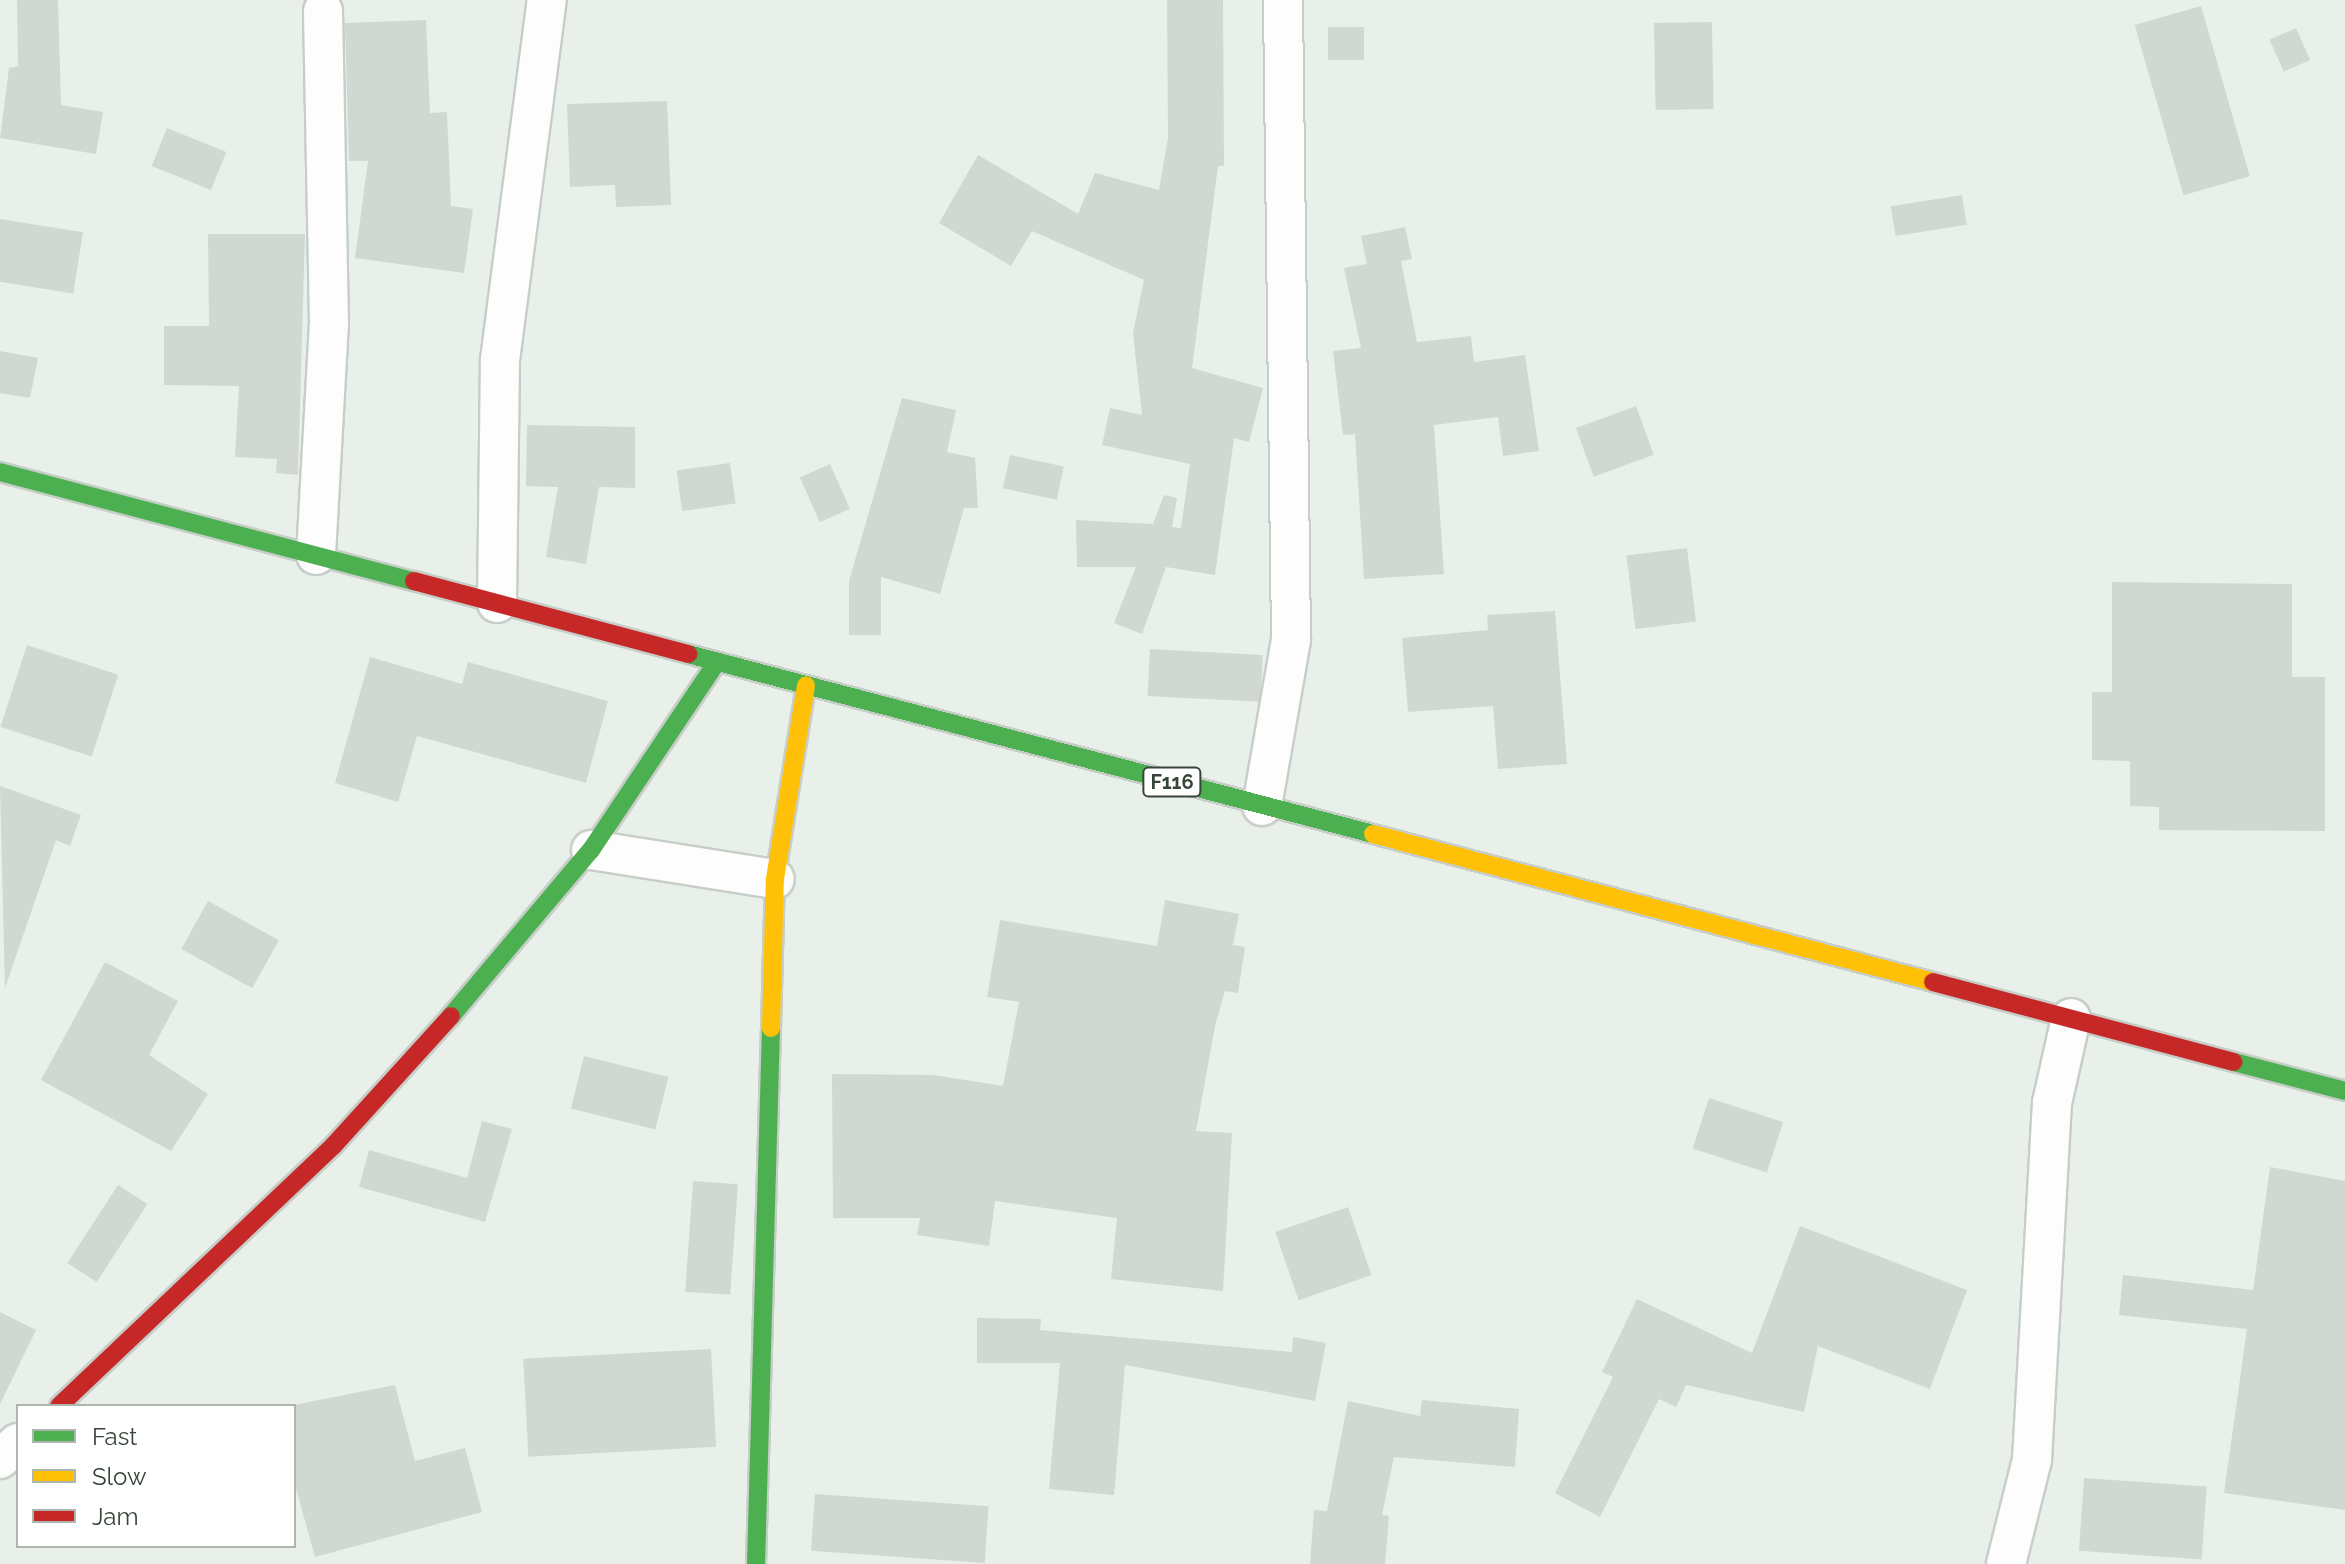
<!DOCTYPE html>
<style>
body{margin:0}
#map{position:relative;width:2345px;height:1564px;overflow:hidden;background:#e9f0ea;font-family:Raleway,sans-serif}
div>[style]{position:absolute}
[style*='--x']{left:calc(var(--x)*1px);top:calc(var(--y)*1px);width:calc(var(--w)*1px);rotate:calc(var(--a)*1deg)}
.building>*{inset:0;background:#d0d8d1;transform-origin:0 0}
.roads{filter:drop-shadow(2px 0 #c7cec8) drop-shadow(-2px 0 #c7cec8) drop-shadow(0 2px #c7cec8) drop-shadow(0 -2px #c7cec8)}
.street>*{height:38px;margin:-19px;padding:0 19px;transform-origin:19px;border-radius:19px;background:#fcfdfc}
.fast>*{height:18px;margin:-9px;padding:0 9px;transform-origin:9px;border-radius:9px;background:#4caf50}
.slow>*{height:18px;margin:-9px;padding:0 9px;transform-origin:9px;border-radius:9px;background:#ffc107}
.jam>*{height:18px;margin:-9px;padding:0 9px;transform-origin:9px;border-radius:9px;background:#c62828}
span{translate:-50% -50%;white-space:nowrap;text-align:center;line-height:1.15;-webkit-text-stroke:6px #fff;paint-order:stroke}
.shield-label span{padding:2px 6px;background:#fff;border:2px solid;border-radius:6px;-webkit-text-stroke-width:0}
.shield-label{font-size:20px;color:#364537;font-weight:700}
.legend{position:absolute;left:16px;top:1404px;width:280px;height:144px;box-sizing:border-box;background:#fff;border:2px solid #afb5af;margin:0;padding:10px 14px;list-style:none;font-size:24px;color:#364537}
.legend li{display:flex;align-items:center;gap:16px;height:40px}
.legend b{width:40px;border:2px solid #afb5af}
</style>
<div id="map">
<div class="building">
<div style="clip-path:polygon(17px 0,58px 0,61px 105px,103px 112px,96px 154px,0 138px,9px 68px,18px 66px)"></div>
<div style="clip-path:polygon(1167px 0,1223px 0,1224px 166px,1218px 166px,1192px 368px,1263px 388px,1249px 442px,1234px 438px,1215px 575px,1166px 567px,1142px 634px,1114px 623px,1136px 567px,1077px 567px,1076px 520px,1153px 524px,1164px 495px,1177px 498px,1172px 527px,1181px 528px,1190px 464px,1102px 445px,1110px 408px,1142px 415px,1133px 333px,1144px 280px,1032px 231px,1011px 266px,939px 223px,978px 155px,1078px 214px,1095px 173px,1159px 190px,1168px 138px)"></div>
<div style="left:2201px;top:6px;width:177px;height:69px;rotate:74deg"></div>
<div style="clip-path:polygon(426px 20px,430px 113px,447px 112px,451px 206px,473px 209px,464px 273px,355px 258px,368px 161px,349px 161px,345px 23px)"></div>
<div style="left:1712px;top:22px;width:87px;height:58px;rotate:89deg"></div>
<div style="left:1328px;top:27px;width:36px;height:33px"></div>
<div style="left:2296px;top:28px;width:35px;height:29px;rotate:66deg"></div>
<div style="clip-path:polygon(667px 101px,671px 205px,616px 207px,615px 185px,570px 187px,567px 104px)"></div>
<div style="left:167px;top:128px;width:64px;height:41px;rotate:22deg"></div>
<div style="left:1962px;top:195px;width:30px;height:72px;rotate:81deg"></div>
<div style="left:0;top:219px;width:84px;height:62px;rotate:9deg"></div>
<div style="clip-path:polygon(1405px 227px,1412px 259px,1401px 261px,1417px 342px,1471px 336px,1474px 362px,1525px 355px,1539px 451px,1503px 456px,1498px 417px,1434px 425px,1444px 574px,1364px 579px,1355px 434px,1343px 435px,1333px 351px,1361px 348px,1344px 268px,1367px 264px,1361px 236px)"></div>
<div style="clip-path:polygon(208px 234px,305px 234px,298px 475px,276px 473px,277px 459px,235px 457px,239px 386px,164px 385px,164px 326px,209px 326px)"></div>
<div style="clip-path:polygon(0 351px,38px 358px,30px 398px,0 393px)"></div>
<div style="clip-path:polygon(902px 398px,956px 410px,947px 452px,975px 458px,978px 508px,964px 508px,940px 594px,881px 577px,881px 635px,849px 635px,849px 581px)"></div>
<div style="left:1636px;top:406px;width:52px;height:64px;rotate:70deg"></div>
<div style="clip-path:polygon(527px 425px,635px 427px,635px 488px,599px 487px,586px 564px,546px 557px,558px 487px,526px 486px)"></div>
<div style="left:1010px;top:455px;width:55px;height:34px;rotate:12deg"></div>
<div style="left:730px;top:463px;width:41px;height:54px;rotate:82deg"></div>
<div style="left:830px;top:464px;width:49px;height:33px;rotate:66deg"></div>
<div style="left:1687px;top:548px;width:74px;height:61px;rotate:83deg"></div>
<div style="clip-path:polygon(2112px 582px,2292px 584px,2292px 677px,2325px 677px,2325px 831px,2159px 830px,2159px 807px,2130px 806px,2130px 761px,2092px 760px,2092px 692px,2112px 692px)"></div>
<div style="clip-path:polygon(1555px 611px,1567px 764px,1498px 769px,1493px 706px,1408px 712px,1402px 638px,1488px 630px,1487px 615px)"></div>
<div style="left:27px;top:645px;width:96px;height:86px;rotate:18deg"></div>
<div style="left:1150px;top:649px;width:113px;height:47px;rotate:3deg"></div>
<div style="clip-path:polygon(370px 657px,462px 684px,468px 662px,608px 701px,586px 783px,417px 736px,398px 802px,335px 783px)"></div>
<div style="clip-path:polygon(0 786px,81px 815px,70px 846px,56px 840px,5px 988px)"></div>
<div style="clip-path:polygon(1165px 900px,1239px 914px,1233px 945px,1245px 947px,1238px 993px,1225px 991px,1215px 1026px,1196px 1131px,1232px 1133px,1223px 1291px,1111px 1279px,1117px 1218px,995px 1201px,989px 1246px,917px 1235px,920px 1218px,833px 1218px,832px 1074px,934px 1075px,1003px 1086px,1019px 1002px,987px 997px,1000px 920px,1157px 946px)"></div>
<div style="left:208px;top:901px;width:81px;height:55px;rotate:29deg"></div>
<div style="clip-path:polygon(105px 962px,178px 1001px,149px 1055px,208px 1094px,171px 1151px,41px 1080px)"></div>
<div style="left:584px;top:1056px;width:87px;height:54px;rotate:14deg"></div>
<div style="left:1709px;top:1098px;width:78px;height:53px;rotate:18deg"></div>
<div style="clip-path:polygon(482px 1121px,512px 1129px,485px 1222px,359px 1187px,369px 1150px,467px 1178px)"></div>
<div style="clip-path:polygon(2270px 1167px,2345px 1181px,2345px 1510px,2224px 1493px,2247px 1329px,2119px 1315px,2123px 1275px,2253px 1290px)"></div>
<div style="left:693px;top:1181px;width:45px;height:111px;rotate:4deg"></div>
<div style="left:118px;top:1185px;width:35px;height:93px;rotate:33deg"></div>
<div style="left:1348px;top:1207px;width:72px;height:77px;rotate:71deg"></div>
<div style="clip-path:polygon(1800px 1226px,1967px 1290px,1930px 1389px,1818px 1346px,1804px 1412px,1686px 1385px,1676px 1407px,1659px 1399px,1600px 1517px,1555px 1493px,1613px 1377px,1602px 1372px,1637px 1299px,1752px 1353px)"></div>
<div style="clip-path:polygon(0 1312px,36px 1330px,0 1404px)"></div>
<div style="clip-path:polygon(977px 1318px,1041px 1319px,1040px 1330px,1292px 1352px,1293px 1337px,1326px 1343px,1315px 1401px,1125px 1365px,1114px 1495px,1049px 1489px,1060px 1363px,977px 1363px)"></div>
<div style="left:711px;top:1349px;width:98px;height:188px;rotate:87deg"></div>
<div style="clip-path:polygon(395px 1385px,415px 1461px,465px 1448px,482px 1512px,315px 1557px,294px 1481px,294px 1405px)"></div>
<div style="clip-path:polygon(1422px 1400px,1519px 1409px,1515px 1467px,1394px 1457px,1382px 1515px,1389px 1516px,1385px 1564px,1310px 1564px,1314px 1510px,1327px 1511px,1348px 1401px,1420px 1416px)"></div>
<div style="left:2084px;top:1478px;width:123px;height:73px;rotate:4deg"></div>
<div style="left:815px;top:1494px;width:174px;height:57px;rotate:4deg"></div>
</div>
<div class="roads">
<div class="street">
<div style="--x:316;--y:555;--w:232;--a:-86.8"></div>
<div style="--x:329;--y:323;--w:312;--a:-91.1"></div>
<div style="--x:497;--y:603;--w:243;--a:-89.3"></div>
<div style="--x:500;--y:360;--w:363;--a:-82.6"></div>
<div style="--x:1262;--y:806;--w:169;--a:-80.1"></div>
<div style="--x:1291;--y:639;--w:639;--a:-90.72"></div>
<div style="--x:591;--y:850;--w:186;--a:9"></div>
<div style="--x:0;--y:1459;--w:24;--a:-42"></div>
<div style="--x:2006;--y:1564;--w:107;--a:-76"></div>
<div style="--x:2032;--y:1460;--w:358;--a:-86.8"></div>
<div style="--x:2052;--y:1103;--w:87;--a:-77.4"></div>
</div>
<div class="fast">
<div style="--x:0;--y:472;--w:428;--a:14.8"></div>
<div style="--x:688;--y:654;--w:708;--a:14.72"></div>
<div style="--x:451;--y:1016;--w:217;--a:-49.9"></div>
<div style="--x:591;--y:850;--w:226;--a:-56.2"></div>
<div style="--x:2234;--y:1062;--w:115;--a:14.6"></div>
<div style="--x:756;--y:1564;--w:536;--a:-88.4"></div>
</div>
<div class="slow">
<div style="--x:1373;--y:834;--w:579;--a:14.8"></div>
<div style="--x:771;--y:1028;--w:149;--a:-88.5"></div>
<div style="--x:775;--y:879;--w:196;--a:-80.9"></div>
</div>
<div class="jam">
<div style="--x:414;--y:581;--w:284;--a:14.9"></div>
<div style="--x:1933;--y:982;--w:311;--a:14.9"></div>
<div style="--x:59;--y:1406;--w:379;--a:-43.5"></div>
<div style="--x:334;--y:1145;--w:174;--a:-47.8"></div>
</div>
</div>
<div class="shield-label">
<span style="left:1172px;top:782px">F116</span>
</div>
<ul class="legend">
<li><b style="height:10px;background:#4caf50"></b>Fast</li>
<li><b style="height:10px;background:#ffc107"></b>Slow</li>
<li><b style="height:10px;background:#c62828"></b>Jam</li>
</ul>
</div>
